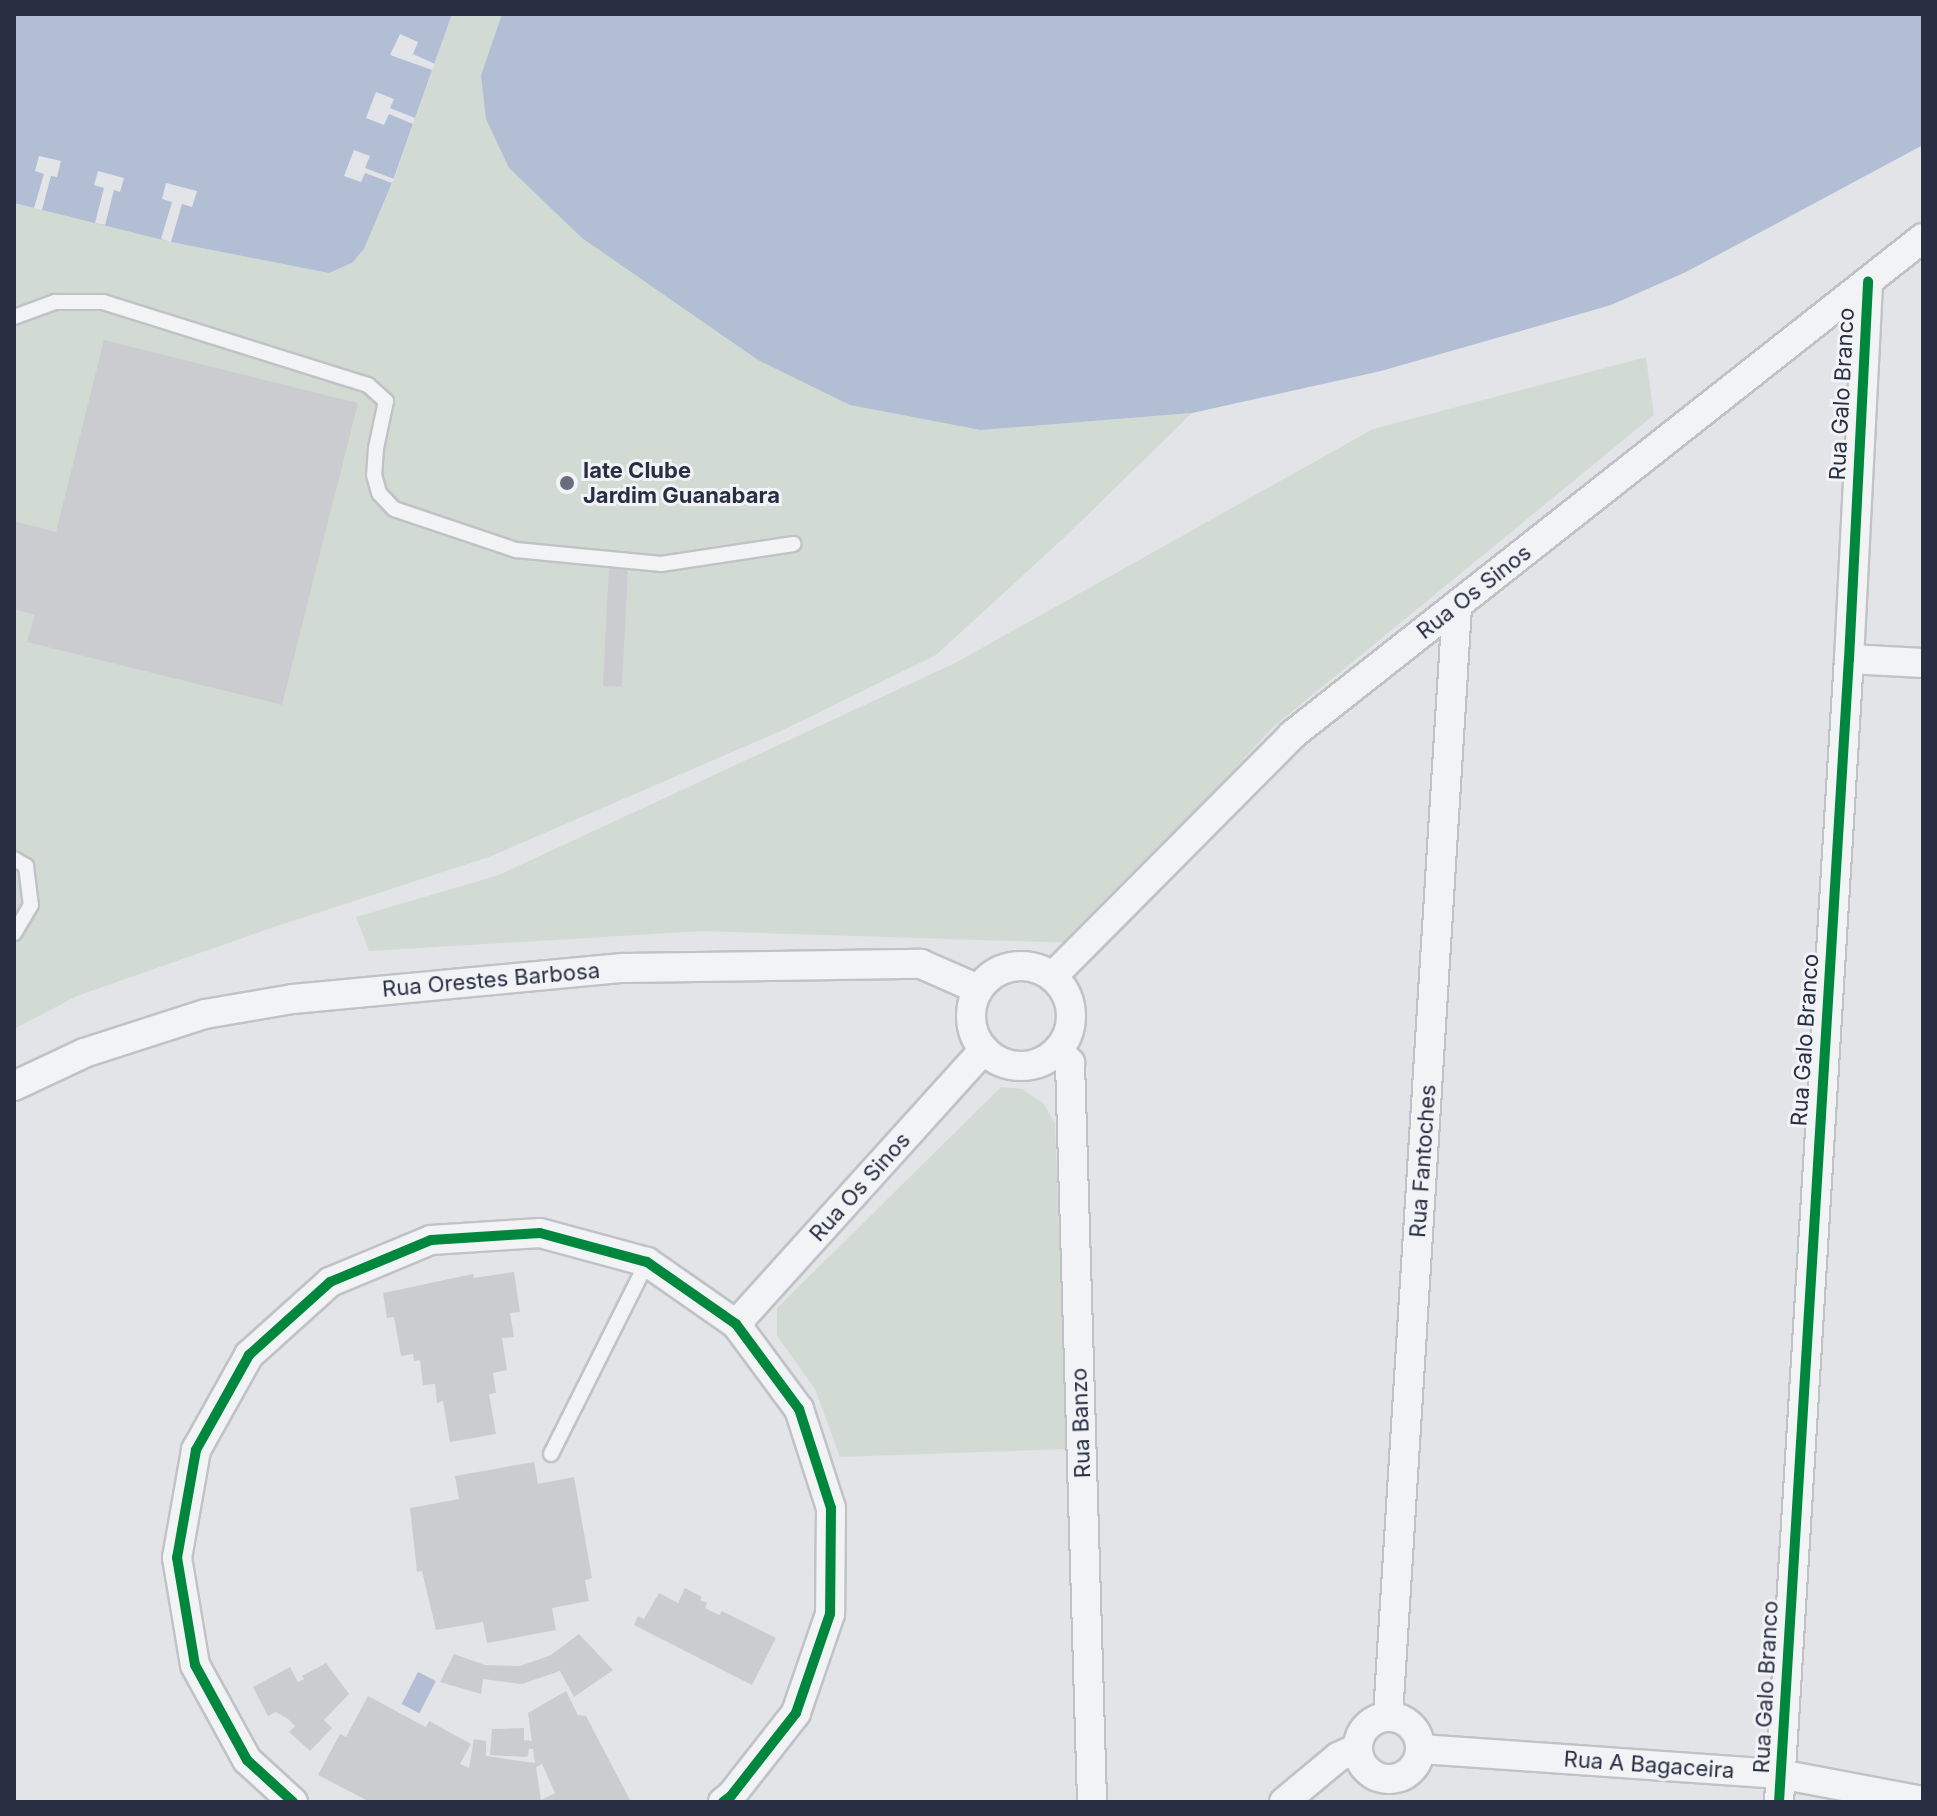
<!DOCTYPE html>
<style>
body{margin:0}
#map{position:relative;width:1937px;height:1816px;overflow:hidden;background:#e3e4e8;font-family:Inter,sans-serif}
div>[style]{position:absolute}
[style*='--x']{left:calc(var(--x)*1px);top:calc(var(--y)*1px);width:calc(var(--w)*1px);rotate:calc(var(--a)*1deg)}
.green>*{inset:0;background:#d2dbd3}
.water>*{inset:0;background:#b1bed4;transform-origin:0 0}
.pier>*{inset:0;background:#e3e4e8}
.building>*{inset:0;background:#cbccd0;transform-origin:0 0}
.roads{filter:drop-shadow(2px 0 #c1c2c6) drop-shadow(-2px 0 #c1c2c6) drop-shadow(0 2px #c1c2c6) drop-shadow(0 -2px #c1c2c6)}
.lane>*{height:14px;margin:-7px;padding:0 7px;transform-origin:7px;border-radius:7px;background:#f2f3f5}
.street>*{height:28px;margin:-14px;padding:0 14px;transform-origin:14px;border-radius:14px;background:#f2f3f5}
.street>.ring{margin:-14px;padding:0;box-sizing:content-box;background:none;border:28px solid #f2f3f5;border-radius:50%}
.cycleway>*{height:10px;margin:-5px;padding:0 5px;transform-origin:5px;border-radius:5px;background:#00873e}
.dots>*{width:22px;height:22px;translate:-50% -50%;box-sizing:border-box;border:4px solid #f1f3f7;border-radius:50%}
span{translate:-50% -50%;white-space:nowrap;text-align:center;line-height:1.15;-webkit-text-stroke:6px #f1f3f7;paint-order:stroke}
.street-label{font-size:22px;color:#292f42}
.poi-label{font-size:22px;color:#292f42;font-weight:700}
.left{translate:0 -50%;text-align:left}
.frame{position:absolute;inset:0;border:16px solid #292f42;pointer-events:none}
</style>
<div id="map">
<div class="green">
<div style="clip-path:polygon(452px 14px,502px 14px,481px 75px,981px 430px,1192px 413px,1067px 535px,936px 655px,781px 731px,489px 857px,268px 929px,77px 996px,14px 1029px,14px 203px,171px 242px,330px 273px,352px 263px,364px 249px,394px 179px)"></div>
<div style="clip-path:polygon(1646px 357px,1654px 415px,1272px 728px,1076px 943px,703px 931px,369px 951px,356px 917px,499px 875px,957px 662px,1373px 429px)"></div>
<div style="clip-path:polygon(1001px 1087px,1022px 1089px,1043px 1103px,1055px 1123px,1067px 1449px,840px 1457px,815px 1389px,777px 1336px,777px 1308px)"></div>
</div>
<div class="water">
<div style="clip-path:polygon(14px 14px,452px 14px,392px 183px,364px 249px,352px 263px,329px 273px,171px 242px,14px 203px)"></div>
<div style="clip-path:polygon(502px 14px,1923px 14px,1923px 145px,1686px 272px,1611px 305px,1381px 371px,1192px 413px,981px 430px,850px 405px,758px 360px,582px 238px,509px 168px,486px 119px,481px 75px)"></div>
<div style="left:418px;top:1672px;width:20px;height:36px;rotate:27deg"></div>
</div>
<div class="pier">
<div style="clip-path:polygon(400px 34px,418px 42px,413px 54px,435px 64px,432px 70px,390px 55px)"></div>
<div style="clip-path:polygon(376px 92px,394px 99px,390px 108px,415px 118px,413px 124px,389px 114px,384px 125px,366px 118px)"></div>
<div style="clip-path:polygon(354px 150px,370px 156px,365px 168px,394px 179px,392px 183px,365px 173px,361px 182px,344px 176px)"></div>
<div style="clip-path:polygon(39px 156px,61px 161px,57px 177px,51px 176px,42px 210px,34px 208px,44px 174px,35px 171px)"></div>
<div style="clip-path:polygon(98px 171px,124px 178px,120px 192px,114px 190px,105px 225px,95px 223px,104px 188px,94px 185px)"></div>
<div style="clip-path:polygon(166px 183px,197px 191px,192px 207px,182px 204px,171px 242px,161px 239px,172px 202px,162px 199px)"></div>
</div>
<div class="building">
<div style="clip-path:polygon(104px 340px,358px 403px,282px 705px,27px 642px,35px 615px,14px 609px,14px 521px,56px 532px)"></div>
<div style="left:609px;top:568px;width:19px;height:118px;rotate:3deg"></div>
<div style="clip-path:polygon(514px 1272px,520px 1312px,510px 1313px,514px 1337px,502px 1338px,507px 1370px,493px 1373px,496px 1393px,489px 1394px,496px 1434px,450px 1442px,443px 1401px,437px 1403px,435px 1384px,423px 1385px,420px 1360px,414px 1361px,413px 1354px,401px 1356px,394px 1317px,387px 1318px,383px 1293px,473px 1274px,474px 1278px)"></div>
<div style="clip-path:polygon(534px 1462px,538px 1484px,574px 1477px,592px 1578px,585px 1580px,589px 1601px,552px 1608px,556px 1630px,487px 1643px,483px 1622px,436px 1630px,422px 1571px,417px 1572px,410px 1508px,459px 1499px,455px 1476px)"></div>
<div style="clip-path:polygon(685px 1588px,702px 1597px,700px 1600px,707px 1603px,705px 1608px,719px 1615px,722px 1611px,776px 1638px,752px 1685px,634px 1625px,638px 1616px,644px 1619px,659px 1593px,678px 1603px)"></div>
<div style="clip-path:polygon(579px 1634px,613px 1670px,574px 1697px,560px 1671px,522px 1684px,483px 1679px,481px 1694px,440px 1682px,454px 1654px,485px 1665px,520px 1666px,551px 1655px)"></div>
<div style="clip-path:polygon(326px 1663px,349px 1694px,324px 1720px,332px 1728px,310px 1751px,289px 1732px,295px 1726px,288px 1719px,276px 1712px,268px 1716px,253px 1687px,290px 1667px,298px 1682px,304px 1679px,302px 1676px)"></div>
<div style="clip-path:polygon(evenodd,566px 1691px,578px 1715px,586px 1716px,631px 1802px,370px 1802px,318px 1775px,340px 1734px,346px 1737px,368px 1696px,420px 1724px,426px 1727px,429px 1721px,471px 1744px,460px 1764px,469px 1768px,474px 1739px,486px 1741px,486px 1756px,535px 1763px,533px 1749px,529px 1749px,528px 1756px,525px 1757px,490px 1755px,492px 1729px,524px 1728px,524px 1740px,532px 1741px,528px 1713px,566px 1691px,542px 1764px,555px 1793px,541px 1800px,536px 1767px,542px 1764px)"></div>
</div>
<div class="roads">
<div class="lane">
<div style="--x:14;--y:317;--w:44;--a:-20.1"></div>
<div style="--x:55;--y:302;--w:48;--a:0"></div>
<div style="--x:103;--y:302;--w:278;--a:17.4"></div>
<div style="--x:368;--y:385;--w:24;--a:42"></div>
<div style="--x:386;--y:401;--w:48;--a:102"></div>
<div style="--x:376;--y:448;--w:27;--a:94"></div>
<div style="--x:374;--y:475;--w:19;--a:74"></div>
<div style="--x:379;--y:493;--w:22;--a:47"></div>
<div style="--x:394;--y:509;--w:129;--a:18.6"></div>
<div style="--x:516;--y:550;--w:146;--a:5.5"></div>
<div style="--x:661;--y:564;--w:134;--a:-8.6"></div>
<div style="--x:14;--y:859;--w:14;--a:30"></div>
<div style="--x:26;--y:866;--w:39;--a:83"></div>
<div style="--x:31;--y:905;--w:33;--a:121"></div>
<div style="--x:551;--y:1454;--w:215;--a:-63.4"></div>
</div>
<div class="street">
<div style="--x:1849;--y:659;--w:74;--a:3.1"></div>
<div class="ring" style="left:971px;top:966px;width:72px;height:72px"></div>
<div style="--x:1053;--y:976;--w:339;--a:-45.2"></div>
<div style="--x:1292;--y:735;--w:803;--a:-38.23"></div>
<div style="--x:1058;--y:1050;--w:18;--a:47"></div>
<div style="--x:1070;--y:1063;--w:739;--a:88.29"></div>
<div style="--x:14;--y:1086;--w:77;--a:-25.2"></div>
<div style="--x:84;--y:1053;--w:127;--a:-17.9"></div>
<div style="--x:205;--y:1014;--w:89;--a:-9.7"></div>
<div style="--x:293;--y:999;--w:331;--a:-5.4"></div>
<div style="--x:623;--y:968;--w:298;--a:-0.8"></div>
<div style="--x:921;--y:964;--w:62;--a:23.7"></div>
<div style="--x:736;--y:1324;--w:370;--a:-47.9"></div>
<div style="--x:1388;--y:1716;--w:1112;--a:-86.44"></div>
<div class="ring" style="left:1358px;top:1717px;width:34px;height:34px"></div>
<div style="--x:1421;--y:1749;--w:360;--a:4"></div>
<div style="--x:1780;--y:1774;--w:146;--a:10.7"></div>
<div style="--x:293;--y:1802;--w:62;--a:-137.6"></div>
<div style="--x:247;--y:1760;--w:108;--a:-118.7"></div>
<div style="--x:195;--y:1665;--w:109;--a:-99.5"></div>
<div style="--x:177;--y:1558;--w:110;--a:-80"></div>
<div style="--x:196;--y:1450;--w:109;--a:-60.8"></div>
<div style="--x:249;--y:1355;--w:109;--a:-42"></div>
<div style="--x:330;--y:1282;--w:109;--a:-22.6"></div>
<div style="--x:431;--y:1240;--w:109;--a:-3.7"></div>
<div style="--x:540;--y:1233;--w:111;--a:15.2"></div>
<div style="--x:647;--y:1262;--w:108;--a:34.9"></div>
<div style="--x:736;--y:1324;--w:106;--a:53.5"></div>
<div style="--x:799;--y:1409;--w:104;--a:72.1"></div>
<div style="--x:831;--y:1508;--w:106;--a:90.5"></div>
<div style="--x:830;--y:1614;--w:105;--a:109"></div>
<div style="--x:796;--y:1713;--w:105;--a:128.1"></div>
<div style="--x:731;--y:1796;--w:10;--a:143"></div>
<div style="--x:1284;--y:1802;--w:70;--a:-39.8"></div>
<div style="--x:1338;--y:1757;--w:21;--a:-25"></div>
<div style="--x:1779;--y:1802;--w:1145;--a:-86.5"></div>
<div style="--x:1849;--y:659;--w:378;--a:-87.1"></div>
</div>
</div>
<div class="cycleway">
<div style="--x:293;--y:1802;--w:62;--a:-137.6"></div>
<div style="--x:247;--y:1760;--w:108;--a:-118.7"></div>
<div style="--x:195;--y:1665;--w:109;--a:-99.5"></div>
<div style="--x:177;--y:1558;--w:110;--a:-80"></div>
<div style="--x:196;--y:1450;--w:109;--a:-60.8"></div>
<div style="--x:249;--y:1355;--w:109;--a:-42"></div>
<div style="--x:330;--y:1282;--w:109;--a:-22.6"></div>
<div style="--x:431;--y:1240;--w:109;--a:-3.7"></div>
<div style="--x:540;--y:1233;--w:111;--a:15.2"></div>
<div style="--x:647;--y:1262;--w:108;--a:34.9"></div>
<div style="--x:736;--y:1324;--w:106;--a:53.5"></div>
<div style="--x:799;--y:1409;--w:104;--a:72.1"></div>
<div style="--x:831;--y:1508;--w:106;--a:90.5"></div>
<div style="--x:830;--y:1614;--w:105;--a:109"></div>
<div style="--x:796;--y:1713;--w:105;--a:128.1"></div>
<div style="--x:731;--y:1796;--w:10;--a:143"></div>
<div style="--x:1779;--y:1802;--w:1145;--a:-86.5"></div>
<div style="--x:1849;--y:659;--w:378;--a:-87.1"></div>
</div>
<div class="dots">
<div style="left:567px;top:483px;background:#6a6e7c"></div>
</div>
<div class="street-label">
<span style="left:1842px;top:394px;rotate:-87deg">Rua Galo Branco</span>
<span style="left:1474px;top:592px;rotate:-38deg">Rua Os Sinos</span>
<span style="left:491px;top:980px;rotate:-5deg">Rua Orestes Barbosa</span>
<span style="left:1805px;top:1040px;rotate:-86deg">Rua Galo Branco</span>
<span style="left:1423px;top:1161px;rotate:-86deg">Rua Fantoches</span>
<span style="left:860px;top:1187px;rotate:-48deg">Rua Os Sinos</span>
<span style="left:1081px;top:1423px;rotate:-92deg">Rua Banzo</span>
<span style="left:1766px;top:1687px;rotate:-87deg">Rua Galo Branco</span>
<span style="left:1649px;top:1765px;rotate:4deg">Rua A Bagaceira</span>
</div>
<div class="poi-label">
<span class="left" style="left:583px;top:483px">Iate Clube<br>Jardim Guanabara</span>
</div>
<div class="frame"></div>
</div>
